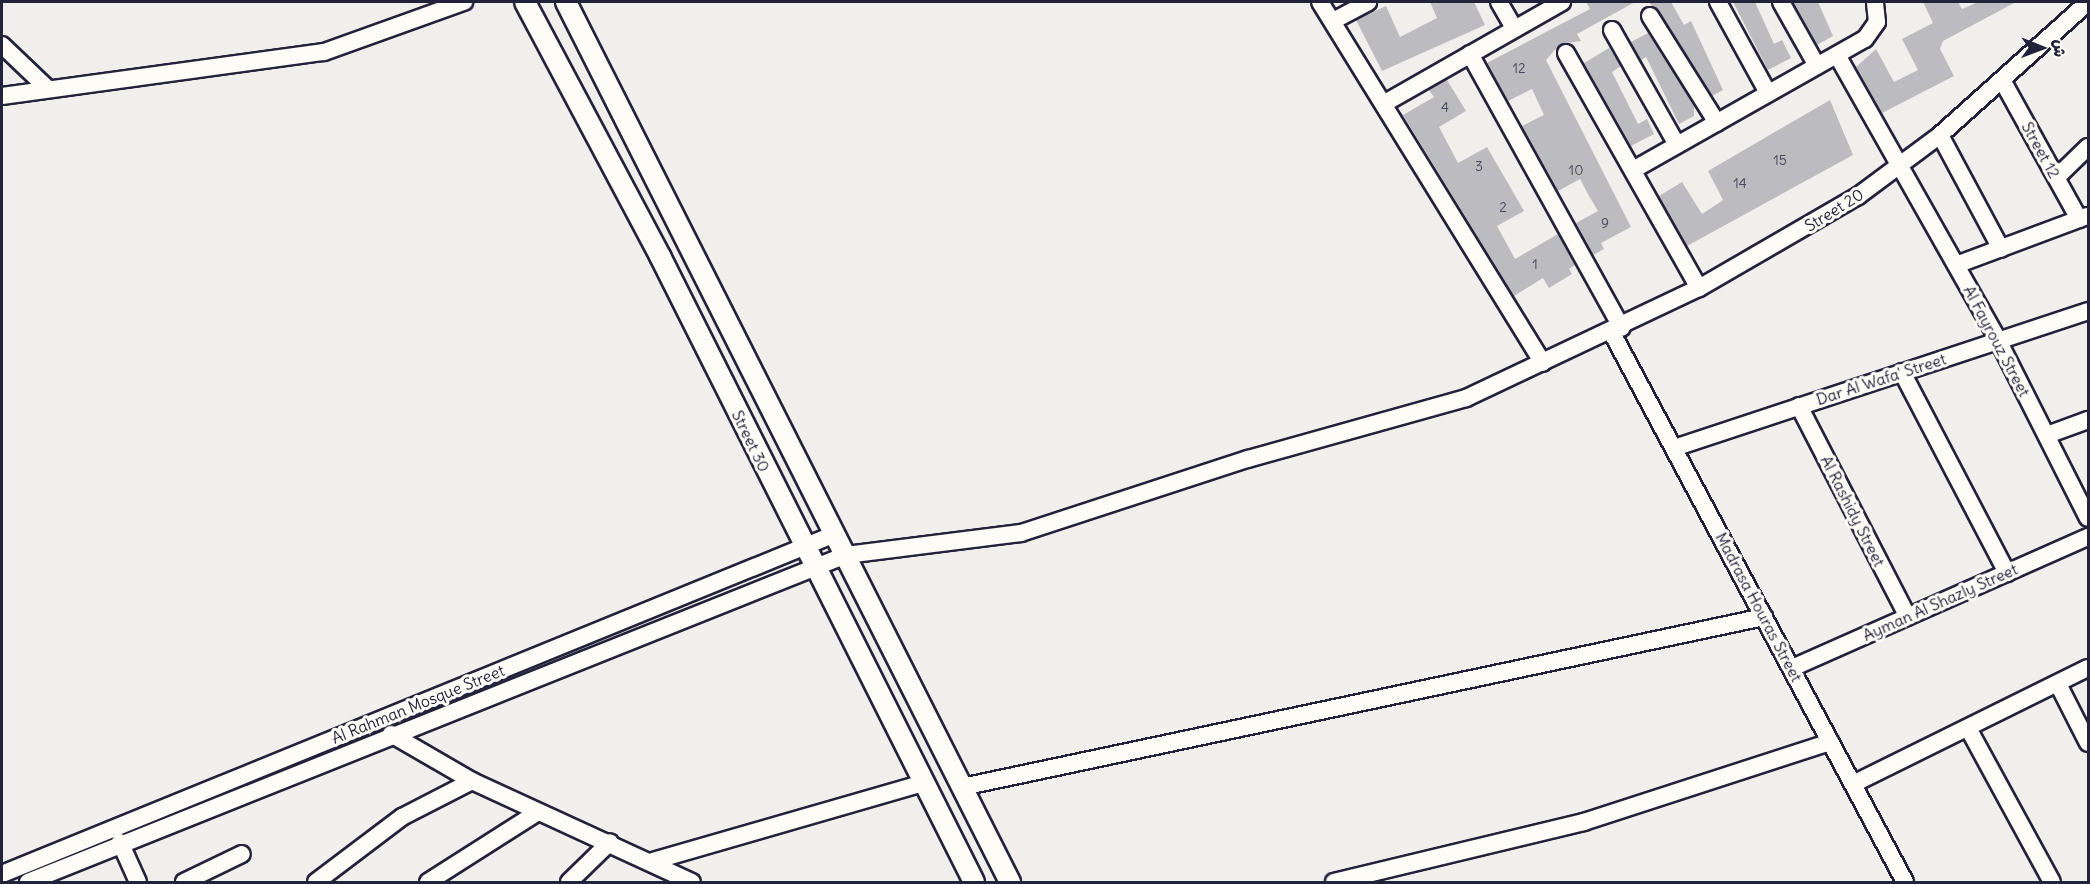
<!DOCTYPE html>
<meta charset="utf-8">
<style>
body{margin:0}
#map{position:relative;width:2090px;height:884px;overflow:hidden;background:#f0efec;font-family:Delius,"Playpen Sans Arabic",sans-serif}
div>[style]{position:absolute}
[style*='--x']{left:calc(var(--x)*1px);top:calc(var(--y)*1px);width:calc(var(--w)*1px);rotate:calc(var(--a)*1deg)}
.building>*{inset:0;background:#bcbcc0}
.roads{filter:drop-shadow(2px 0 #22223b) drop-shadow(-2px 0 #22223b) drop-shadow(0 2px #22223b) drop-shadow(0 -2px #22223b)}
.minor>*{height:16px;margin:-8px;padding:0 8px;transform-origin:8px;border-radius:8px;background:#fdfcf7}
.tertiary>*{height:20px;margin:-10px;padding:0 10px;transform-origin:10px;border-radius:10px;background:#fdfcf7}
span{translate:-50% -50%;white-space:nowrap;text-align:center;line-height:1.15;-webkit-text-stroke:6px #fdfcf7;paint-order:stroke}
.number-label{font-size:14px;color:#48485c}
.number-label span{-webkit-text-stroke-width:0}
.street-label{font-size:16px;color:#22223b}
.frame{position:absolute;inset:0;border:3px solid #22223b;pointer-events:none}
.north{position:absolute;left:2012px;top:18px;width:60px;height:60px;-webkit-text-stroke:4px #fdfcf7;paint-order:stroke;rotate:91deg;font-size:16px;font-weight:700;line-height:24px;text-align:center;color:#22223b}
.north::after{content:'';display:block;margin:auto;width:21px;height:27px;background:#22223b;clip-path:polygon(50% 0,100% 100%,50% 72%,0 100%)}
</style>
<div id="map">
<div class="building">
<div style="clip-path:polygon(1430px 2px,1474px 2px,1485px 25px,1382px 71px,1356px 20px,1386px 6px,1400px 37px,1437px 18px)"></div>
<div style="clip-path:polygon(1586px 2px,1635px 2px,1577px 34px,1581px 41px,1560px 44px,1546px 60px,1631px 227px,1601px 243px,1604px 249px,1593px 255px,1576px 223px,1598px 211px,1589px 196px,1580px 179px,1558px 191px,1522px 126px,1544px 115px,1532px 89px,1508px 101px,1487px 63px,1590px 9px)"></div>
<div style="clip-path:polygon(1649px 2px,1671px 2px,1684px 25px,1691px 21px,1723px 90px,1712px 96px)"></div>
<div style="clip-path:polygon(1733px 2px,1755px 2px,1774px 44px,1782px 40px,1791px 58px,1768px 70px)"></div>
<div style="clip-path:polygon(1793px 2px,1818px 2px,1833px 36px,1817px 45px)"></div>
<div style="clip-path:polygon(1923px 2px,1958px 2px,1962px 9px,1978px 2px,2016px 2px,1943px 41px,1940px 49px,1954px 76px,1882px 113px,1856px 67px,1876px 49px,1894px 82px,1918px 70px,1902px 39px,1933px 23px)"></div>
<div style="clip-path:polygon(1648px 33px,1694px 106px,1694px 116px,1679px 124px,1646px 57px,1641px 60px,1631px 42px)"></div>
<div style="clip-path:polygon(1609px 48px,1621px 66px,1612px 72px,1638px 124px,1647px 119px,1654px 134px,1631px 146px,1584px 63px)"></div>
<div style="clip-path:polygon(1447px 80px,1466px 111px,1439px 127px,1458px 163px,1487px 147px,1524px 211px,1497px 226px,1515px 259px,1558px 234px,1575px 265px,1569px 269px,1572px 274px,1549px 288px,1543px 278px,1514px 296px,1403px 115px,1434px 97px,1429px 90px)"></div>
<div style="clip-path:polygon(1830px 100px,1853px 155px,1687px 246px,1659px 196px,1682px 182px,1702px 214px,1723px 200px,1708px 171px)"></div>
</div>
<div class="roads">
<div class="minor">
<div style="--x:1320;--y:2;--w:424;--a:58.3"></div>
<div style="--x:1499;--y:2;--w:30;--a:60"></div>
<div style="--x:1718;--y:2;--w:104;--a:61.2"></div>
<div style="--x:1781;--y:2;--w:73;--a:60.6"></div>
<div style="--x:1650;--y:16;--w:126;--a:57.9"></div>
<div style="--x:1333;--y:21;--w:40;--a:-28"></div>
<div style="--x:1612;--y:30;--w:132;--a:60.5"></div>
<div style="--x:2;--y:45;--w:62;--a:43.7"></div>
<div style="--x:1566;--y:53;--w:270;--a:60.5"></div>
<div style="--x:1470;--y:54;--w:313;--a:61"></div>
<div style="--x:1837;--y:55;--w:327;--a:60.5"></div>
<div style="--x:1998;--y:340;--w:199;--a:63.2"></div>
<div style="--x:2002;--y:80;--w:159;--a:61"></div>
<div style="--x:2;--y:96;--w:325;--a:-7.8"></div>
<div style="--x:324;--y:52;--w:149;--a:-19.7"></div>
<div style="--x:1385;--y:103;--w:204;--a:-29.7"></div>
<div style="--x:1940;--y:135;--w:129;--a:61.8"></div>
<div style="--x:1633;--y:170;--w:266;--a:-29.5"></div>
<div style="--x:1865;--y:39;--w:21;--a:-55"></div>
<div style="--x:1877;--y:22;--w:20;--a:-96"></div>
<div style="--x:2057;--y:177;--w:43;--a:-44.1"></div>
<div style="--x:1956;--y:265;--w:140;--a:-20.5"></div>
<div style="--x:1612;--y:333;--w:622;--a:61.91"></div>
<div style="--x:1902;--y:372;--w:227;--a:62.4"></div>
<div style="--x:1799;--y:406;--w:237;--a:62.7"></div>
<div style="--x:2047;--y:435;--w:44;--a:-20.1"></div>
<div style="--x:1674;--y:448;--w:436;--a:-18.3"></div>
<div style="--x:1792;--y:668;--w:324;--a:-23.9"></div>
<div style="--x:2058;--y:684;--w:66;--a:63"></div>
<div style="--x:1968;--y:728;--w:175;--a:61.4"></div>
<div style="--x:391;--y:734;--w:94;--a:30.1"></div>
<div style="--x:472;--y:781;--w:242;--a:24.7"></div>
<div style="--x:1853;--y:784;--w:262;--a:-26.3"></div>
<div style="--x:962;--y:787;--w:820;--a:-11.97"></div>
<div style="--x:120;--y:842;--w:44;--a:65.8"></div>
<div style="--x:653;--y:861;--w:281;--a:-16.1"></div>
<div style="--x:2;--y:874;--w:900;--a:-22.2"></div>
<div style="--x:28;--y:882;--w:881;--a:-21.79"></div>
<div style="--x:846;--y:555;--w:176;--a:-7.2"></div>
<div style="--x:1021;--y:533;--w:239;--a:-18.1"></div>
<div style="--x:1248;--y:459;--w:226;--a:-15.6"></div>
<div style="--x:1466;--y:398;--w:258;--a:-25.3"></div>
<div style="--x:1699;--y:288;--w:184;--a:-30.1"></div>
<div style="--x:1858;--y:196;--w:102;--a:-36.6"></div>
<div style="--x:1940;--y:135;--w:199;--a:-41.9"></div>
<div style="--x:184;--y:882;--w:64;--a:-25.8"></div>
<div style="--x:316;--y:882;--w:108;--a:-37.1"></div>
<div style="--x:402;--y:817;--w:79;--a:-27.2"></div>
<div style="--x:428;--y:882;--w:130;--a:-32.5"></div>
<div style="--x:569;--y:882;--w:57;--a:-44.3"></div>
<div style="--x:1334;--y:882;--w:257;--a:-13.5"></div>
<div style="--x:1584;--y:822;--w:259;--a:-18"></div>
</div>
<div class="tertiary">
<div style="--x:525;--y:2;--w:288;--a:62"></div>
<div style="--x:660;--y:256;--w:700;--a:63.36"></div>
<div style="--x:566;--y:2;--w:986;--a:63.23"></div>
</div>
</div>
<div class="number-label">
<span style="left:1519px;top:68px">12</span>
<span style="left:1445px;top:107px">4</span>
<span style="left:1780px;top:160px">15</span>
<span style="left:1479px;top:166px">3</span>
<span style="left:1576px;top:170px">10</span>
<span style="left:1740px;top:183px">14</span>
<span style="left:1503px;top:207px">2</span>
<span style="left:1605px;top:223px">9</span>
<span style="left:1535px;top:264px">1</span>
</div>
<div class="street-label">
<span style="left:2041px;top:150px;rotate:61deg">Street 12</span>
<span style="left:1834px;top:210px;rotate:-32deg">Street 20</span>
<span style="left:1997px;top:341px;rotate:62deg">Al Fayrouz Street</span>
<span style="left:1881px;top:379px;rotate:-18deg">Dar Al Wafa' Street</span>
<span style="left:751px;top:441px;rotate:64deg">Street 30</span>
<span style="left:1853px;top:511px;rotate:63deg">Al Rashidy Street</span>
<span style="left:1940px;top:602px;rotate:-24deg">Ayman Al Shazly Street</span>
<span style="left:1759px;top:607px;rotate:62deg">Madrasa Houras Street</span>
<span style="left:418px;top:704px;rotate:-22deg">Al Rahman Mosque Street</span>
</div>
<div class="frame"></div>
<div class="north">ش</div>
</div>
